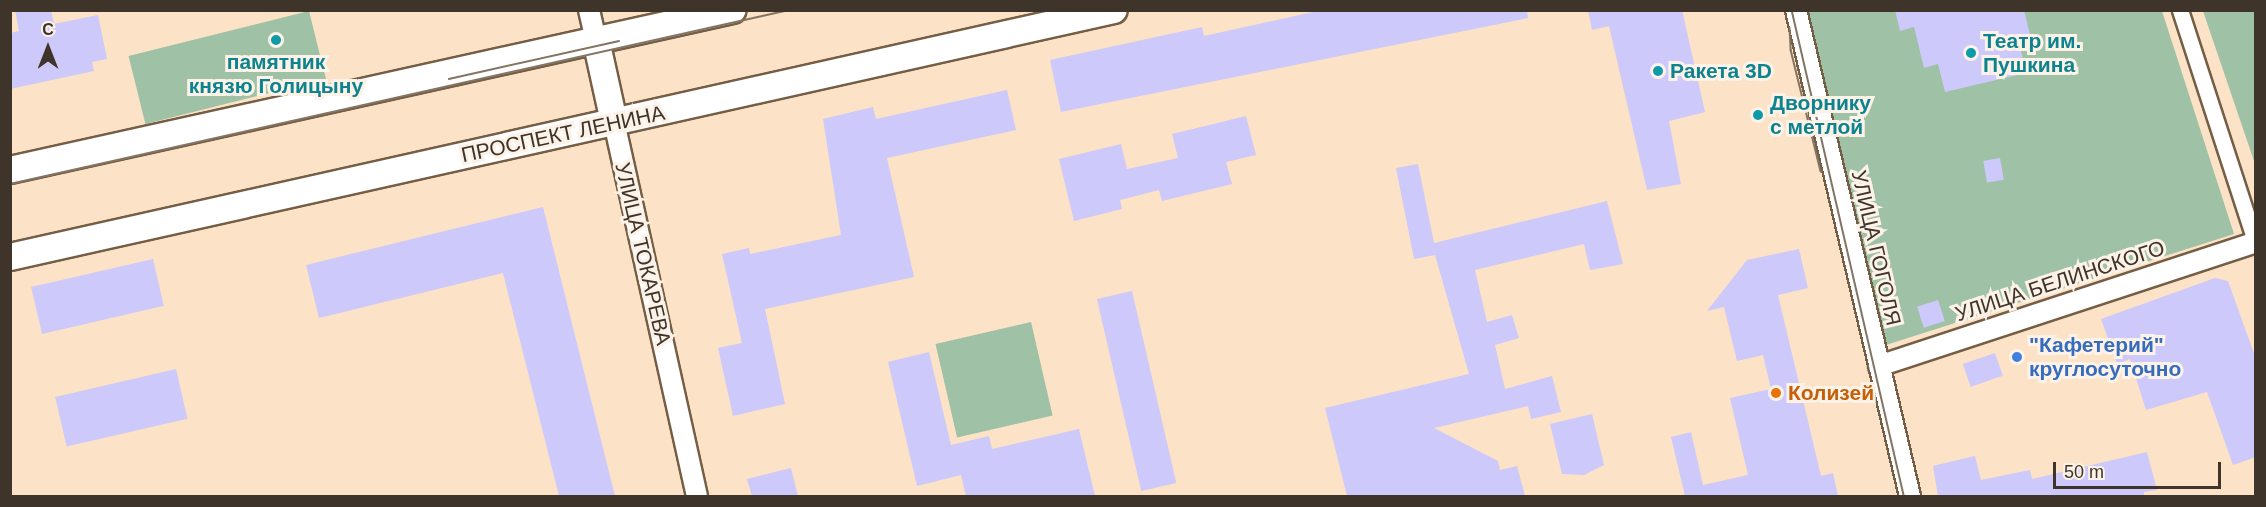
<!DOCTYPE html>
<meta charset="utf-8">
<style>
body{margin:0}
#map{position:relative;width:2266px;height:507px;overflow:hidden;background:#fce2c6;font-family:Arial,sans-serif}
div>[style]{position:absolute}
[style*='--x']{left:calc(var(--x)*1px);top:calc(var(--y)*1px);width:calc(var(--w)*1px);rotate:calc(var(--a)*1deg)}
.green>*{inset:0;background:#9fc1a6;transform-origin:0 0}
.building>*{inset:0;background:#cdc9fa;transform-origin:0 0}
.roads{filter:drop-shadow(2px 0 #745e45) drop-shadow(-2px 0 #745e45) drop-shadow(0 2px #745e45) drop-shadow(0 -2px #745e45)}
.pedestrian>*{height:15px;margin:-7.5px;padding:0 7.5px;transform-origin:7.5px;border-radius:7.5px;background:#fff}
.minor>*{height:20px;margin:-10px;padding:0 10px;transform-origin:10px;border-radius:10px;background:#fff}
.tertiary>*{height:26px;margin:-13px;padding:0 13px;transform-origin:13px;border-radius:13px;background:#fff}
.tram>*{height:1.5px;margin:-0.75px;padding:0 0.75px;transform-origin:0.75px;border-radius:0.75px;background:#847463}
.dots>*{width:16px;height:16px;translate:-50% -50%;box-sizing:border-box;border:3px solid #fcf2e7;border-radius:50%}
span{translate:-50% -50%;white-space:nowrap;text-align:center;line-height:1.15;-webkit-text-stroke:6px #fcf2e7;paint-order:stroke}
.culture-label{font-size:21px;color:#0d838f;font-weight:700}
.left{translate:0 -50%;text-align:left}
.street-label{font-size:21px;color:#3e3429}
.shop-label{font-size:21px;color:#366cbe;font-weight:700}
.food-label{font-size:21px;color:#c56008;font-weight:700}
.frame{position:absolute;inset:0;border:12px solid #3e3429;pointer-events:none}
.north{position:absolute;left:18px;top:18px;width:60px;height:60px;-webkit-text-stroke:4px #fcf2e7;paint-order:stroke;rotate:0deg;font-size:16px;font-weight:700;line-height:24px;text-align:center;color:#3e3429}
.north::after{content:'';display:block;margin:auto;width:21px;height:27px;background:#3e3429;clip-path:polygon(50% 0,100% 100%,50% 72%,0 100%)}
.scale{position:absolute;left:2053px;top:462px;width:168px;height:27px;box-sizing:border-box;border:3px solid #3e3429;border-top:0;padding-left:8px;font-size:18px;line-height:21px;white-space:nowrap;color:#3e3429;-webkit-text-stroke:4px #fcf2e7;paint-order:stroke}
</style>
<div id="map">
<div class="green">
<div style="left:309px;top:11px;width:70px;height:186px;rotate:76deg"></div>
<div style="clip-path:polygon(1808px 11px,2162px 11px,2234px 234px,1886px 345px)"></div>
<div style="clip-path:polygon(2203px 11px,2255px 11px,2255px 164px)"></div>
<div style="left:1031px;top:322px;width:96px;height:98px;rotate:77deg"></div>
</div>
<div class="building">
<div style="clip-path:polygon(15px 10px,51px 10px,54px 24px,98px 15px,107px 59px,92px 62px,94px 71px,10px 89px,10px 33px,19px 31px)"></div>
<div style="clip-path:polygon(1322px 10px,1527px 10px,1528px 18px,1061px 112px,1050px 60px,1202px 27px,1204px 36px)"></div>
<div style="clip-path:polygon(1588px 10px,1682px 10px,1705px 112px,1669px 121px,1681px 184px,1647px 190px,1609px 26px,1592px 30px)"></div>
<div style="clip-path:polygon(1895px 10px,2024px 10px,2031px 39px,2019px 42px,2026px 73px,1945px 92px,1938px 64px,1924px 68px,1914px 27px,1900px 31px)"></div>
<div style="clip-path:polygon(1007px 90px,1016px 130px,887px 158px,914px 277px,765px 309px,785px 404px,733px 416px,718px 348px,742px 343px,722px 254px,749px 248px,750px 254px,841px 235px,823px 119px,873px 107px,876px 119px)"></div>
<div style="clip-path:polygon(1246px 116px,1256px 155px,1226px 162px,1232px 184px,1162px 201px,1159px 190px,1120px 200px,1122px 209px,1074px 221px,1059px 159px,1121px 144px,1127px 169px,1178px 158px,1172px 134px)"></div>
<div style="left:2000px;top:158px;width:22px;height:17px;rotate:80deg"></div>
<div style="clip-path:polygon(1418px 164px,1434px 243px,1607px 201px,1623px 264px,1590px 270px,1584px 244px,1475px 270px,1487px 322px,1512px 315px,1519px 338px,1495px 345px,1505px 389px,1552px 376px,1561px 412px,1531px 419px,1528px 406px,1434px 428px,1498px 461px,1500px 470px,1517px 466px,1525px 496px,1347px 496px,1325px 408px,1469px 374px,1435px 255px,1414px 259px,1396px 168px)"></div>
<div style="clip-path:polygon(543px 207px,604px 452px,615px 496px,559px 496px,503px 273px,319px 318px,306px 265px)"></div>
<div style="clip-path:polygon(1799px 249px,1808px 288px,1778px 295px,1821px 476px,1833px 473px,1838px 496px,1685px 496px,1671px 437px,1691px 432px,1703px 485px,1748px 475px,1730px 398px,1771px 389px,1763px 355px,1737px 361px,1724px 307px,1707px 311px,1747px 260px)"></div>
<div style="left:153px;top:259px;width:48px;height:125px;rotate:77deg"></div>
<div style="clip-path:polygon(2215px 278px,2228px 281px,2256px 359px,2256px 457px,2233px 465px,2207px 392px,2146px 410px,2130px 359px,2117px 364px,2101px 319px)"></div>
<div style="left:1132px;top:291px;width:197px;height:36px;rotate:77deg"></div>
<div style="left:1938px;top:300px;width:22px;height:22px;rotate:72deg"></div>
<div style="clip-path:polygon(929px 352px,951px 445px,989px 436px,992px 449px,1079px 429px,1095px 496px,966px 496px,961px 475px,917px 486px,888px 362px)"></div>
<div style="left:1995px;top:353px;width:24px;height:34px;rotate:71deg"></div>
<div style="left:176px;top:369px;width:51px;height:124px;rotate:77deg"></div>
<div style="clip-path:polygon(1592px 414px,1604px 465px,1584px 475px,1562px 474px,1550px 424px)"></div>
<div style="clip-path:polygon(2147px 452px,2157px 490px,2144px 492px,2144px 496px,1938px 496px,1933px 466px,1975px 456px,1981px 480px,2030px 470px,2032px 479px)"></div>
<div style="clip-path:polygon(791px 468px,798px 496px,752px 496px,747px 479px)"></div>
</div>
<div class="roads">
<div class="pedestrian">
<div style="--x:2180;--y:10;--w:246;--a:72"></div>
</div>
<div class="minor">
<div style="--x:589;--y:10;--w:31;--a:77"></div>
<div style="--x:1796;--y:10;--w:499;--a:76.8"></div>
<div style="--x:614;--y:122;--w:383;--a:77.5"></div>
<div style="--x:1879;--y:366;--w:397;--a:-18.2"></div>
</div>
<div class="tertiary">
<div style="--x:596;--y:40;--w:84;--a:77.6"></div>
<div style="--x:10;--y:170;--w:740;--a:-12.48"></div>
<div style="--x:10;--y:257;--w:1131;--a:-12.61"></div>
</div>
</div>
<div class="tram">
<div style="--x:1792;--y:10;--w:499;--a:77"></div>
<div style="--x:1790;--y:28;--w:22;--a:87"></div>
<div style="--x:1791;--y:50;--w:125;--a:76.1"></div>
<div style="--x:449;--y:79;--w:174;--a:-12.6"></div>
<div style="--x:10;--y:184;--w:798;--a:-12.59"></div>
</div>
<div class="dots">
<div style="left:276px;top:40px;background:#0f9aa8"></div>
<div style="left:1971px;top:53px;background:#0f9aa8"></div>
<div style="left:1658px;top:71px;background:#0f9aa8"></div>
<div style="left:1758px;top:115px;background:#0f9aa8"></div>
<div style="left:2017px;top:357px;background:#3f7fe0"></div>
<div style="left:1776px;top:393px;background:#e8710a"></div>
</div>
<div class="culture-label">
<span class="left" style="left:1983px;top:53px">Театр им.<br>Пушкина</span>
<span style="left:276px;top:74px">памятник<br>князю Голицыну</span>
<span class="left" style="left:1670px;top:71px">Ракета 3D</span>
<span class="left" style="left:1770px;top:115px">Дворнику<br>с метлой</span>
</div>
<div class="street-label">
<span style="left:563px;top:134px;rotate:-12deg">ПРОСПЕКТ ЛЕНИНА</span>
<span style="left:1876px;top:248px;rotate:77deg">УЛИЦА ГОГОЛЯ</span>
<span style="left:643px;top:254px;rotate:77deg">УЛИЦА ТОКАРЕВА</span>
<span style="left:2060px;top:281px;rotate:-18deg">УЛИЦА БЕЛИНСКОГО</span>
</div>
<div class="shop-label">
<span class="left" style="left:2029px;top:357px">"Кафетерий"<br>круглосуточно</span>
</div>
<div class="food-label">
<span class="left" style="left:1788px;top:393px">Колизей</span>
</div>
<div class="frame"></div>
<div class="north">С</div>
<div class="scale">50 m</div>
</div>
